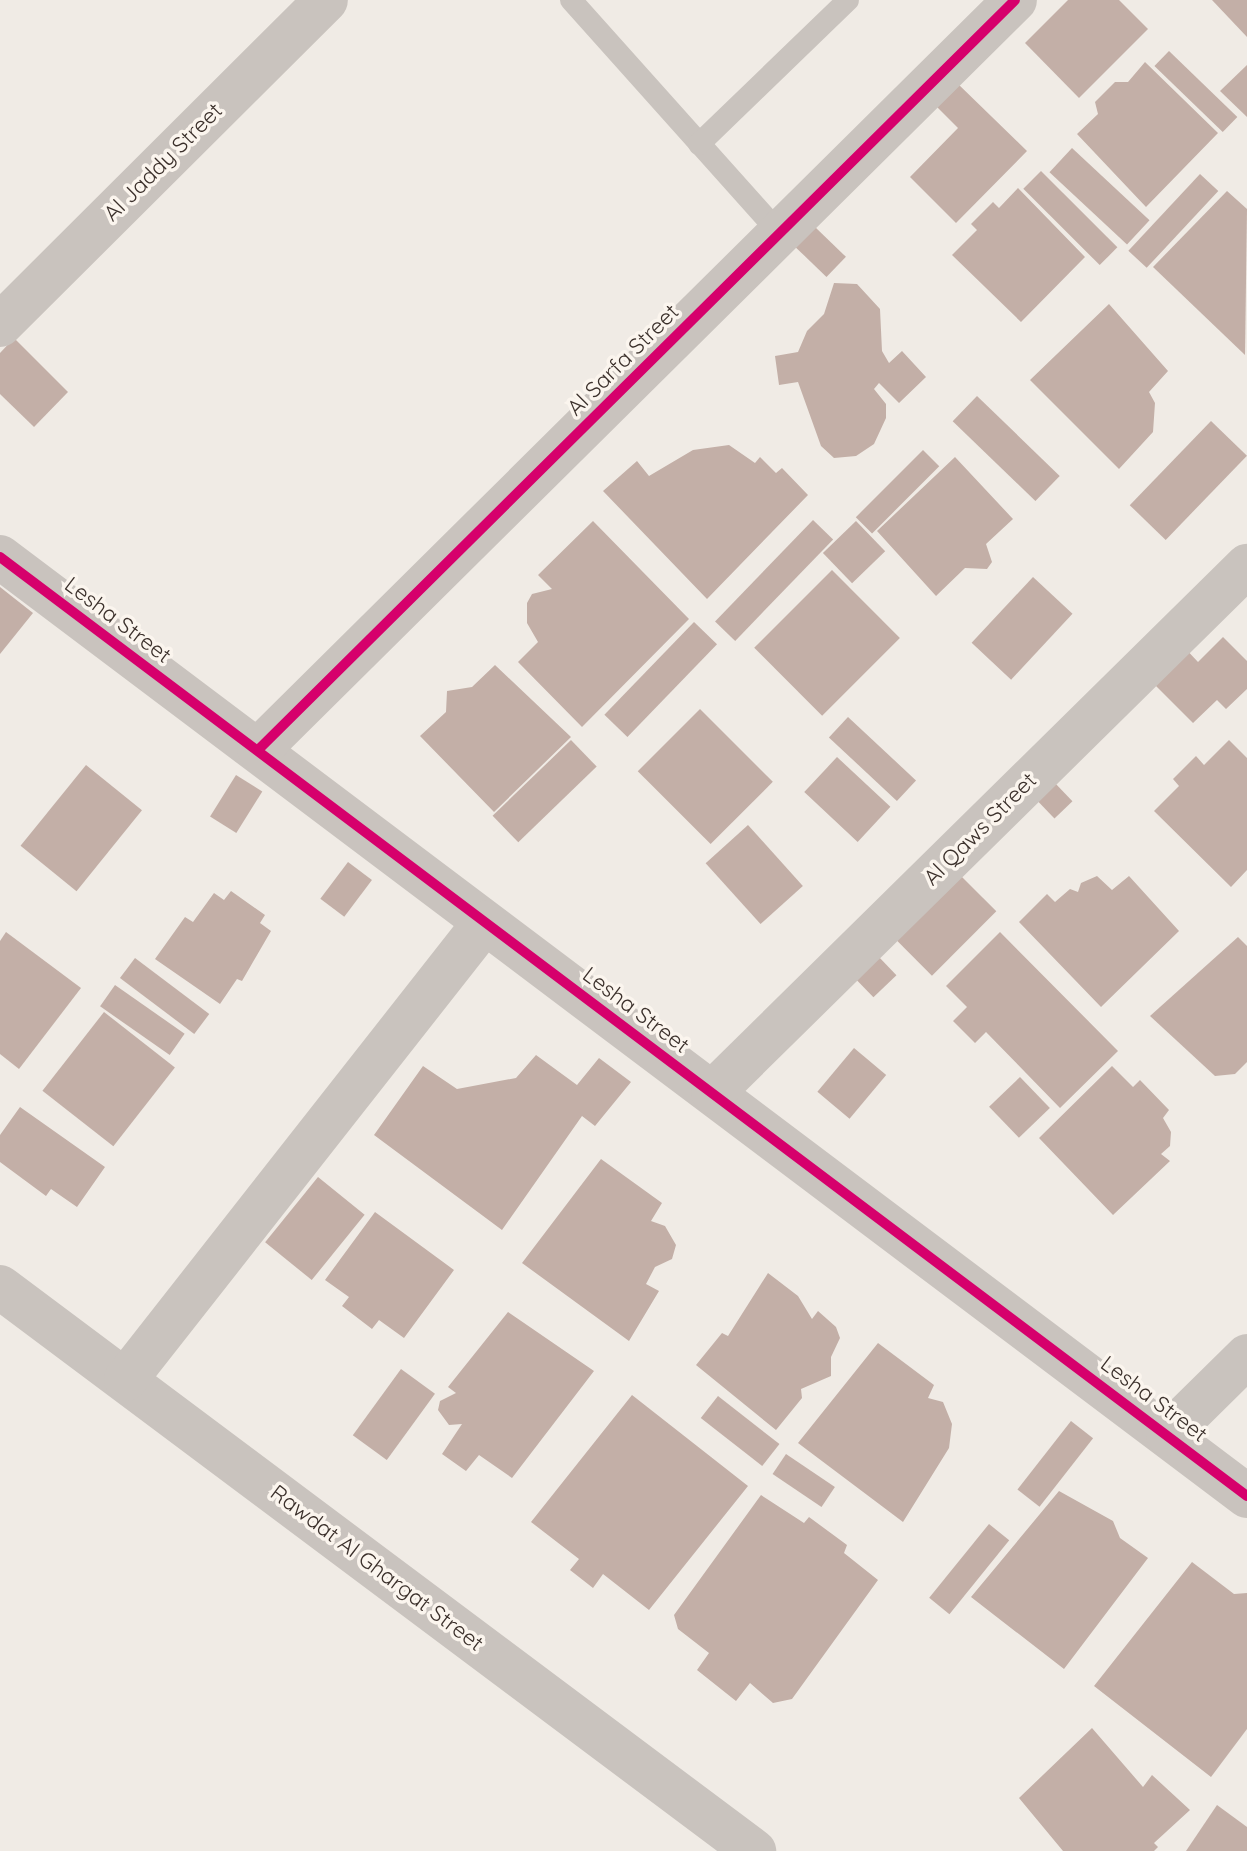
<!DOCTYPE html>
<style>
body{margin:0}
#map{position:relative;width:1247px;height:1851px;overflow:hidden;background:#f0ebe5;font-family:Quicksand,sans-serif}
div>[style]{position:absolute}
[style*='--x']{left:calc(var(--x)*1px);top:calc(var(--y)*1px);width:calc(var(--w)*1px);rotate:calc(var(--a)*1deg)}
.building>*{inset:0;background:#c3afa7;transform-origin:0 0}
.service>*{height:22px;margin:-11px;padding:0 11px;transform-origin:11px;border-radius:11px;background:#c9c3be}
.minor>*{height:44px;margin:-22px;padding:0 22px;transform-origin:22px;border-radius:22px;background:#c9c3be}
.cycleway>*{height:10px;margin:-5px;padding:0 5px;transform-origin:5px;border-radius:5px;background:#d6006c}
span{translate:-50% -50%;white-space:nowrap;text-align:center;line-height:1.15;-webkit-text-stroke:7px #fbf5ee;paint-order:stroke}
.street-label{font-size:22px;color:#3b302b}
</style>
<div id="map">
<div class="building">
<div style="clip-path:polygon(1068px 0,1119px 0,1148px 29px,1079px 98px,1025px 43px)"></div>
<div style="clip-path:polygon(1212px 0,1247px 0,1247px 37px)"></div>
<div style="left:1169px;top:51px;width:95px;height:21px;rotate:44deg"></div>
<div style="clip-path:polygon(1145px 62px,1218px 133px,1146px 207px,1077px 134px,1098px 114px,1095px 102px,1115px 82px,1128px 82px)"></div>
<div style="clip-path:polygon(1247px 65px,1247px 117px,1220px 91px)"></div>
<div style="clip-path:polygon(956px 82px,1027px 151px,956px 223px,910px 177px,958px 128px,934px 104px)"></div>
<div style="left:1072px;top:148px;width:106px;height:33px;rotate:43deg"></div>
<div style="left:1041px;top:171px;width:108px;height:25px;rotate:45deg"></div>
<div style="left:1200px;top:174px;width:25px;height:105px;rotate:43deg"></div>
<div style="clip-path:polygon(1018px 188px,1085px 257px,1021px 322px,952px 255px,977px 230px,971px 224px,993px 202px,999px 208px)"></div>
<div style="clip-path:polygon(1227px 191px,1247px 209px,1245px 355px,1153px 267px)"></div>
<div style="left:815px;top:227px;width:43px;height:28px;rotate:44deg"></div>
<div style="clip-path:polygon(834px 283px,857px 284px,880px 309px,882px 351px,889px 363px,902px 351px,926px 377px,899px 403px,879px 383px,874px 389px,886px 404px,886px 418px,874px 444px,856px 456px,834px 458px,821px 446px,798px 382px,779px 385px,775px 356px,798px 352px,807px 331px,824px 314px)"></div>
<div style="clip-path:polygon(1109px 304px,1168px 371px,1149px 392px,1155px 403px,1153px 432px,1119px 469px,1030px 380px)"></div>
<div style="clip-path:polygon(14px 338px,68px 392px,34px 427px,0 394px,0 353px)"></div>
<div style="left:977px;top:396px;width:115px;height:35px;rotate:44deg"></div>
<div style="left:1211px;top:421px;width:50px;height:117px;rotate:44deg"></div>
<div style="clip-path:polygon(729px 445px,755px 463px,760px 457px,776px 473px,782px 468px,808px 495px,707px 599px,603px 491px,637px 461px,649px 476px,693px 450px)"></div>
<div style="left:923px;top:450px;width:23px;height:95px;rotate:45deg"></div>
<div style="clip-path:polygon(955px 457px,1013px 519px,986px 544px,992px 562px,987px 569px,965px 568px,936px 596px,877px 531px)"></div>
<div style="left:813px;top:520px;width:28px;height:141px;rotate:44deg"></div>
<div style="clip-path:polygon(593px 521px,689px 619px,582px 727px,518px 662px,538px 642px,527px 623px,527px 603px,532px 594px,552px 589px,538px 575px)"></div>
<div style="left:856px;top:521px;width:42px;height:46px;rotate:46deg"></div>
<div style="left:832px;top:570px;width:96px;height:110px;rotate:45deg"></div>
<div style="left:1033px;top:577px;width:54px;height:90px;rotate:43deg"></div>
<div style="clip-path:polygon(0 587px,33px 613px,0 654px)"></div>
<div style="left:694px;top:622px;width:32px;height:129px;rotate:44deg"></div>
<div style="clip-path:polygon(1223px 637px,1247px 661px,1247px 689px,1226px 709px,1217px 700px,1193px 723px,1147px 677px,1181px 644px,1198px 662px)"></div>
<div style="clip-path:polygon(495px 665px,571px 737px,494px 812px,420px 736px,446px 712px,447px 691px,472px 687px)"></div>
<div style="left:700px;top:709px;width:103px;height:88px;rotate:45deg"></div>
<div style="left:848px;top:717px;width:93px;height:28px;rotate:43deg"></div>
<div style="left:571px;top:740px;width:37px;height:109px;rotate:46deg"></div>
<div style="clip-path:polygon(1229px 740px,1247px 758px,1247px 870px,1231px 887px,1154px 811px,1179px 786px,1173px 779px,1196px 756px,1204px 765px)"></div>
<div style="left:837px;top:757px;width:73px;height:48px;rotate:43deg"></div>
<div style="left:86px;top:765px;width:72px;height:104px;rotate:39deg"></div>
<div style="left:236px;top:775px;width:31px;height:49px;rotate:32deg"></div>
<div style="left:1053px;top:781px;width:28px;height:25px;rotate:46deg"></div>
<div style="left:748px;top:825px;width:82px;height:57px;rotate:48deg"></div>
<div style="left:348px;top:862px;width:30px;height:46px;rotate:37deg"></div>
<div style="left:956px;top:871px;width:57px;height:91px;rotate:45deg"></div>
<div style="clip-path:polygon(1097px 876px,1112px 890px,1129px 876px,1179px 931px,1101px 1007px,1019px 922px,1047px 894px,1055px 902px,1070px 889px,1078px 892px,1081px 883px)"></div>
<div style="clip-path:polygon(231px 891px,265px 915px,260px 923px,271px 931px,242px 981px,237px 979px,220px 1004px,155px 959px,185px 917px,193px 922px,214px 893px,224px 900px)"></div>
<div style="clip-path:polygon(6px 932px,81px 988px,19px 1069px,0 1054px,0 941px)"></div>
<div style="clip-path:polygon(1000px 932px,1118px 1051px,1060px 1108px,986px 1032px,975px 1043px,953px 1021px,967px 1007px,946px 986px)"></div>
<div style="clip-path:polygon(1238px 937px,1247px 946px,1247px 1062px,1235px 1074px,1215px 1076px,1150px 1016px)"></div>
<div style="left:877px;top:955px;width:28px;height:32px;rotate:46deg"></div>
<div style="left:135px;top:958px;width:93px;height:25px;rotate:37deg"></div>
<div style="left:115px;top:985px;width:85px;height:26px;rotate:35deg"></div>
<div style="left:104px;top:1012px;width:90px;height:100px;rotate:38deg"></div>
<div style="left:854px;top:1048px;width:42px;height:57px;rotate:40deg"></div>
<div style="clip-path:polygon(536px 1055px,577px 1085px,599px 1058px,631px 1082px,595px 1126px,582px 1116px,502px 1230px,374px 1135px,423px 1066px,457px 1089px,516px 1078px)"></div>
<div style="clip-path:polygon(1112px 1066px,1133px 1087px,1140px 1080px,1169px 1110px,1163px 1118px,1171px 1132px,1170px 1146px,1161px 1154px,1170px 1161px,1113px 1215px,1039px 1138px)"></div>
<div style="left:1020px;top:1077px;width:43px;height:43px;rotate:46deg"></div>
<div style="clip-path:polygon(20px 1107px,105px 1167px,77px 1207px,51px 1189px,46px 1196px,0 1162px,0 1135px)"></div>
<div style="clip-path:polygon(601px 1159px,662px 1203px,651px 1221px,665px 1226px,676px 1245px,672px 1259px,655px 1267px,646px 1284px,659px 1291px,629px 1341px,522px 1263px)"></div>
<div style="left:318px;top:1177px;width:60px;height:84px;rotate:39deg"></div>
<div style="clip-path:polygon(375px 1212px,454px 1270px,404px 1338px,379px 1320px,372px 1329px,342px 1306px,349px 1297px,325px 1280px)"></div>
<div style="clip-path:polygon(768px 1273px,798px 1296px,812px 1319px,818px 1311px,836px 1327px,840px 1338px,831px 1357px,831px 1376px,801px 1389px,802px 1398px,776px 1430px,696px 1365px,722px 1333px,728px 1336px)"></div>
<div style="clip-path:polygon(508px 1312px,594px 1371px,512px 1478px,479px 1455px,466px 1471px,442px 1454px,462px 1424px,449px 1425px,438px 1410px,440px 1401px,456px 1393px,448px 1387px)"></div>
<div style="clip-path:polygon(878px 1343px,934px 1385px,928px 1398px,943px 1402px,952px 1424px,949px 1448px,903px 1522px,798px 1443px)"></div>
<div style="left:401px;top:1369px;width:42px;height:82px;rotate:36deg"></div>
<div style="clip-path:polygon(632px 1395px,748px 1486px,649px 1610px,603px 1574px,593px 1588px,570px 1570px,579px 1559px,531px 1522px)"></div>
<div style="left:718px;top:1396px;width:78px;height:28px;rotate:38deg"></div>
<div style="left:1071px;top:1421px;width:28px;height:87px;rotate:38deg"></div>
<div style="left:786px;top:1454px;width:59px;height:24px;rotate:34deg"></div>
<div style="clip-path:polygon(1059px 1491px,1113px 1521px,1120px 1538px,1148px 1558px,1064px 1669px,971px 1597px)"></div>
<div style="clip-path:polygon(761px 1495px,804px 1523px,809px 1517px,847px 1545px,844px 1553px,878px 1580px,792px 1699px,773px 1703px,750px 1683px,736px 1701px,697px 1670px,709px 1653px,678px 1629px,674px 1615px)"></div>
<div style="left:989px;top:1524px;width:26px;height:95px;rotate:39deg"></div>
<div style="clip-path:polygon(1192px 1562px,1234px 1594px,1247px 1593px,1247px 1729px,1211px 1777px,1094px 1686px)"></div>
<div style="clip-path:polygon(1092px 1728px,1143px 1787px,1152px 1775px,1190px 1810px,1154px 1843px,1158px 1847px,1154px 1851px,1063px 1851px,1019px 1798px)"></div>
<div style="clip-path:polygon(1217px 1805px,1247px 1827px,1247px 1851px,1186px 1851px)"></div>
</div>
<div class="service">
<div style="--x:571;--y:0;--w:312;--a:48.2"></div>
<div style="--x:699;--y:144;--w:207;--a:-44"></div>
</div>
<div class="minor">
<div style="--x:0;--y:325;--w:460;--a:-44.9"></div>
<div style="--x:0;--y:557;--w:1561;--a:36.98"></div>
<div style="--x:259;--y:749;--w:1064;--a:-44.73"></div>
<div style="--x:713;--y:1092;--w:750;--a:-44.57"></div>
<div style="--x:0;--y:1287;--w:942;--a:36.8"></div>
<div style="--x:126;--y:1379;--w:580;--a:-51.86"></div>
<div style="--x:1168;--y:1434;--w:111;--a:-44.6"></div>
</div>
<div class="cycleway">
<div style="--x:0;--y:557;--w:1561;--a:36.98"></div>
<div style="--x:259;--y:749;--w:1064;--a:-44.73"></div>
</div>
<div class="street-label">
<span style="left:163px;top:162px;rotate:-45deg">Al Jaddy Street</span>
<span style="left:623px;top:360px;rotate:-45deg">Al Sarfa Street</span>
<span style="left:118px;top:620px;rotate:37deg">Lesha Street</span>
<span style="left:980px;top:829px;rotate:-45deg">Al Qaws Street</span>
<span style="left:636px;top:1010px;rotate:37deg">Lesha Street</span>
<span style="left:1154px;top:1399px;rotate:37deg">Lesha Street</span>
<span style="left:377px;top:1568px;rotate:37deg">Rawdat Al Ghargat Street</span>
</div>
</div>
